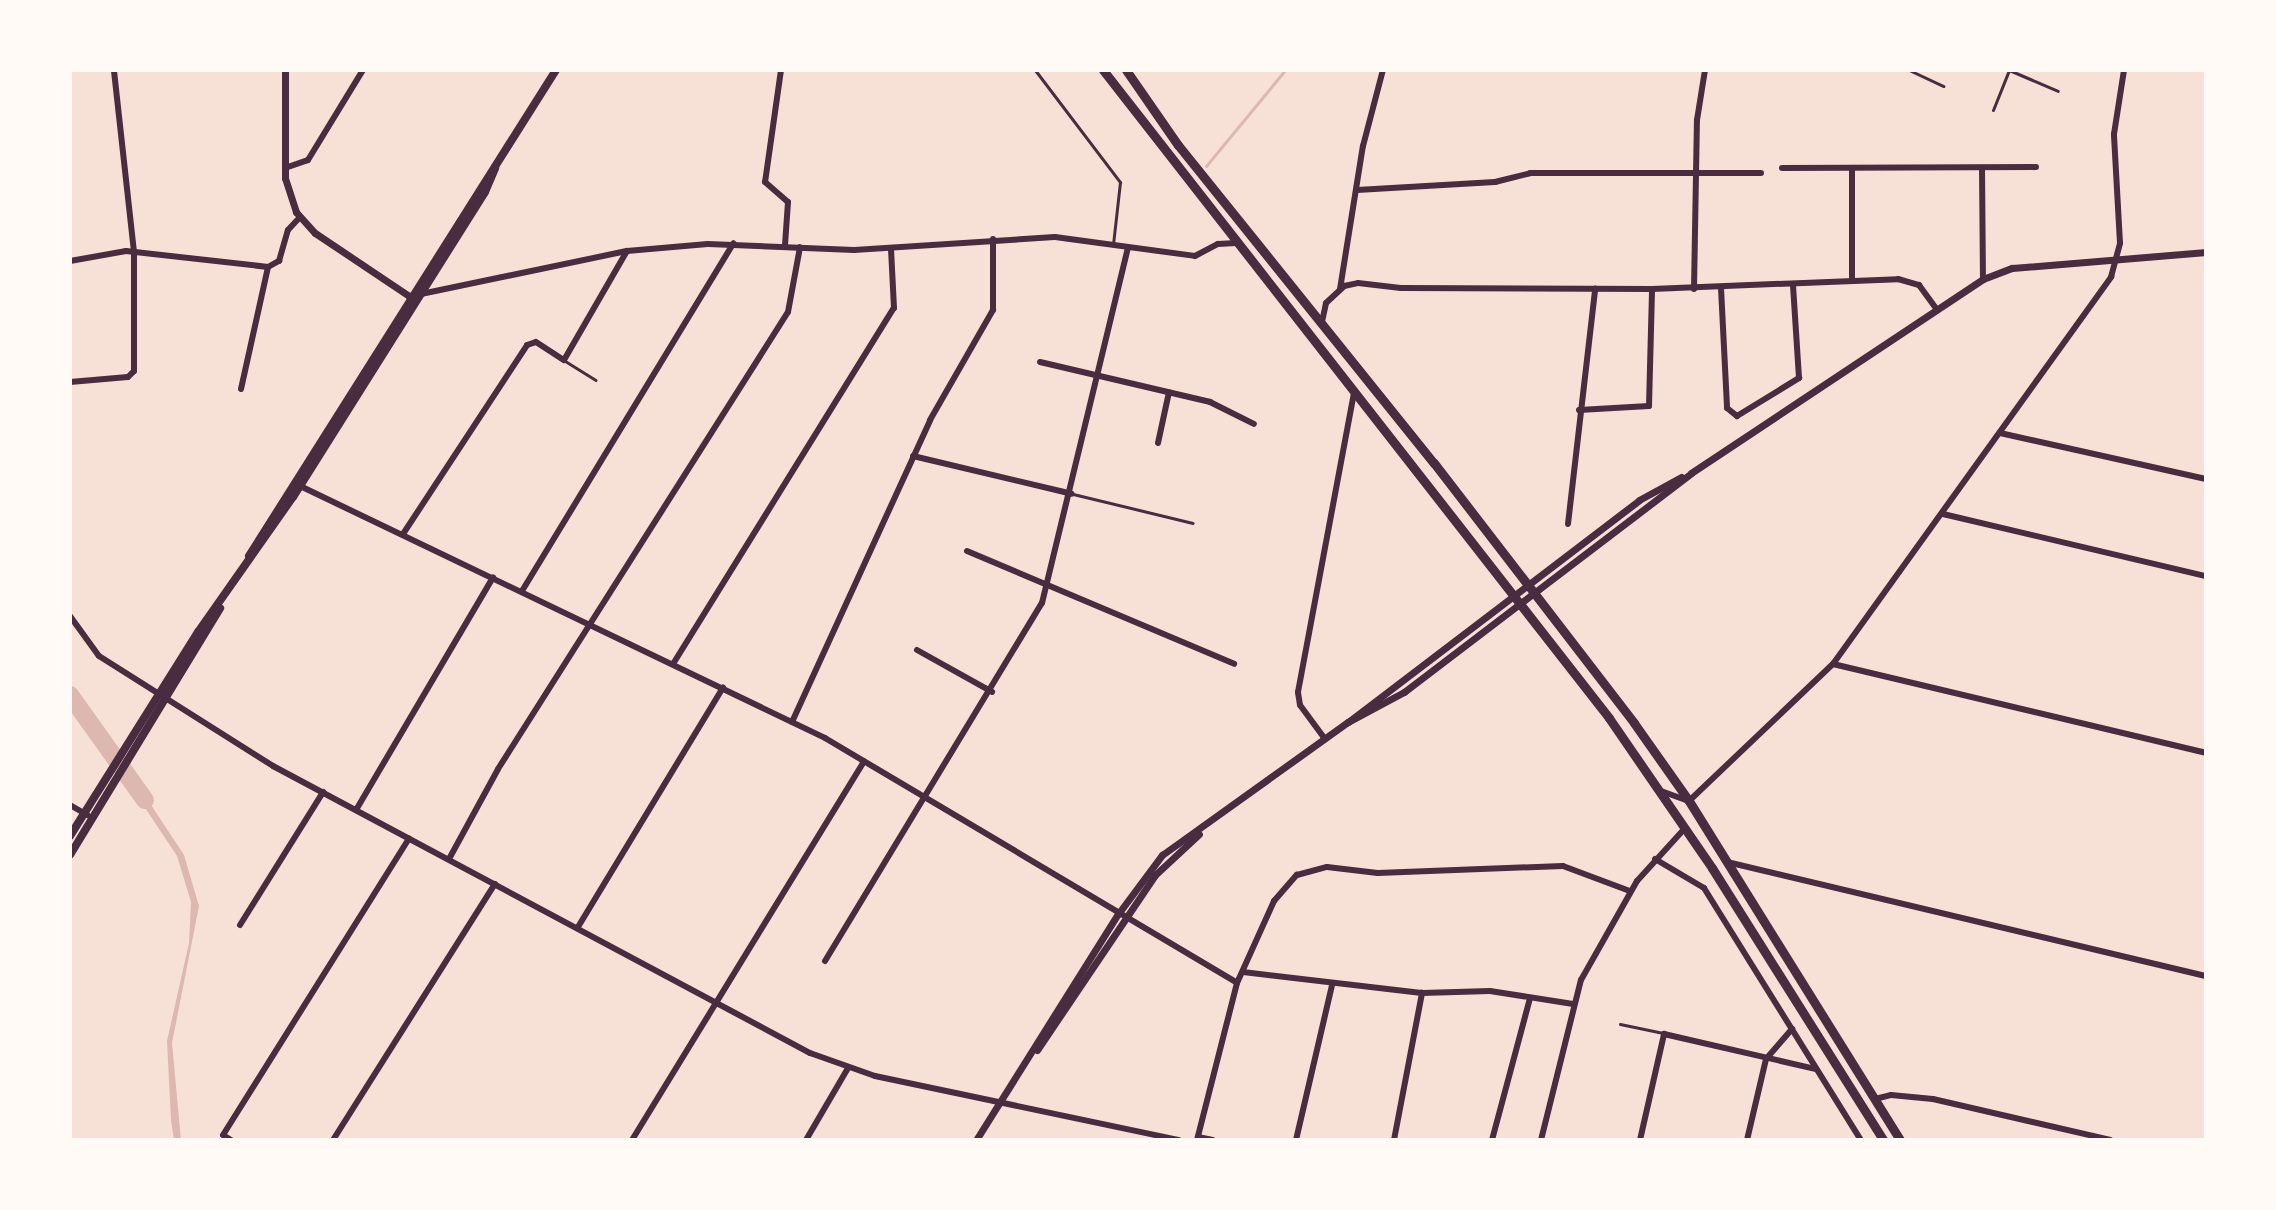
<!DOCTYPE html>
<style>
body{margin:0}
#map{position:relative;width:2276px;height:1210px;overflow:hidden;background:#f7e1d7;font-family:"Roboto Condensed",sans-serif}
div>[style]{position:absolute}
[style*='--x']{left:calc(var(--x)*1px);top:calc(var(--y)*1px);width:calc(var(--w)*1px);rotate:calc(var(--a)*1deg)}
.water>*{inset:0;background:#dcb8b0}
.stream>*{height:3px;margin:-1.5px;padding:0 1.5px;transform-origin:1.5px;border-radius:1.5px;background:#dcb8b0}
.river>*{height:18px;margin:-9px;padding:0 9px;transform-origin:9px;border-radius:9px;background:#dcb8b0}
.service>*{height:3px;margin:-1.5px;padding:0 1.5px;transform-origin:1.5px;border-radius:1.5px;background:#4a2c40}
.minor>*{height:6px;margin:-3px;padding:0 3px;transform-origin:3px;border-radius:3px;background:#4a2c40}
.tertiary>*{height:7px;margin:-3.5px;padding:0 3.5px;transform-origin:3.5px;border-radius:3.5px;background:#4a2c40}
.secondary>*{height:8px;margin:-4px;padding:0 4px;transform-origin:4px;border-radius:4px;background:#4a2c40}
.primary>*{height:9px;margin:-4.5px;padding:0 4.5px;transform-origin:4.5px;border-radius:4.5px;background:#4a2c40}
span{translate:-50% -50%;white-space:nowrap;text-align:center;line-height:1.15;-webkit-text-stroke:6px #fffaf5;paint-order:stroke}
.frame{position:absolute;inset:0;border:72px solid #fffaf5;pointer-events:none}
</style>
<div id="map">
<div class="water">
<div style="clip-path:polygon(134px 779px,184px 855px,199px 906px,172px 1043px,181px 1140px,174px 1140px,171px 1120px,167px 1041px,189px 943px,191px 902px,177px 856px,130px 785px)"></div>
</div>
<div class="stream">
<div style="--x:1206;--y:166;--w:124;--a:-50.5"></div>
</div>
<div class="river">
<div style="--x:70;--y:695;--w:129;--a:54.5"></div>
</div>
<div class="service">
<div style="--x:1035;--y:70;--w:141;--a:52.8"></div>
<div style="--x:1120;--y:182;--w:62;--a:96.4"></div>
<div style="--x:1909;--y:70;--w:38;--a:25"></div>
<div style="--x:1993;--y:110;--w:43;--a:-68.2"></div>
<div style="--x:2009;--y:70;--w:53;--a:23.2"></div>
<div style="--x:565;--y:361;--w:36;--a:32"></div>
<div style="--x:1073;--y:494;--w:123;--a:13.6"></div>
<div style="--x:1620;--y:1024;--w:44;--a:11.8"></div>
</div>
<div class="minor">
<div style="--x:781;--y:70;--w:113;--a:98.1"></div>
<div style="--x:765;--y:182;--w:30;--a:41"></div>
<div style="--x:788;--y:202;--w:43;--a:94"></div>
<div style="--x:285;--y:168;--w:24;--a:-19"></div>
<div style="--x:308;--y:160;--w:105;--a:-58.6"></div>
<div style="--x:1782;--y:168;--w:254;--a:-0.2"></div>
<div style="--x:1852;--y:168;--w:112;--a:90"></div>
<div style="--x:1982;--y:168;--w:111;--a:89.5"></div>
<div style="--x:1357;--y:190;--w:138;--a:-3.3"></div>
<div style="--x:1495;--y:182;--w:36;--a:-14"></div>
<div style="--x:1530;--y:173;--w:231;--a:0"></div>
<div style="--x:70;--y:261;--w:57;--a:-10.1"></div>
<div style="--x:126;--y:251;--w:143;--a:6.4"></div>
<div style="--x:268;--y:267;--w:13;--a:-29"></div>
<div style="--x:279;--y:261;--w:32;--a:-74"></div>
<div style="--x:288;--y:230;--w:16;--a:-47"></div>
<div style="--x:1721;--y:288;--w:120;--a:87.1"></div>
<div style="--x:1727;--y:408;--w:13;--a:39"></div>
<div style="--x:1737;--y:416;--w:73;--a:-31.5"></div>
<div style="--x:1799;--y:378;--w:93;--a:-93.7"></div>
<div style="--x:1340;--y:289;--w:145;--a:-80.9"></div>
<div style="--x:1363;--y:146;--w:79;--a:-75.3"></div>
<div style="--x:1694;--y:289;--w:169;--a:-89"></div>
<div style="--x:1697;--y:120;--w:51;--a:-80.9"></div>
<div style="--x:421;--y:294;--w:210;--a:-11.8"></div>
<div style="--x:627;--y:251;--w:81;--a:-4.9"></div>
<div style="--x:708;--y:244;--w:146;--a:2.4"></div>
<div style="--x:854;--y:250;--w:201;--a:-3.7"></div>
<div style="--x:1055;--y:237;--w:141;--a:7.7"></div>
<div style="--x:1195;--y:256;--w:26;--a:-28"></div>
<div style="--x:1218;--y:244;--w:18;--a:-3"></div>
<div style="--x:1322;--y:322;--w:19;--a:-78"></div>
<div style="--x:1326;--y:303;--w:25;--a:-43"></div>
<div style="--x:1344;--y:286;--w:14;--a:-12"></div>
<div style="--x:1358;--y:283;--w:43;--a:6.6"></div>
<div style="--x:1401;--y:288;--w:251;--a:0.2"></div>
<div style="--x:1652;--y:289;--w:246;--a:-2.3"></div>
<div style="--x:1898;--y:279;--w:22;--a:16"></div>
<div style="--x:1919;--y:285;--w:31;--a:54"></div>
<div style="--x:1040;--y:362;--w:175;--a:13.2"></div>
<div style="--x:1210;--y:402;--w:49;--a:26.6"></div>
<div style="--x:70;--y:382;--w:58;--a:-4.9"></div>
<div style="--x:128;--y:377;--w:8;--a:-45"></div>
<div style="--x:134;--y:371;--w:119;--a:-90"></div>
<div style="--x:134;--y:252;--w:183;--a:-96.3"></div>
<div style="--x:241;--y:389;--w:125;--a:-77.5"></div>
<div style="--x:1579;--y:410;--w:70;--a:-3.3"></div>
<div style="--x:1649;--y:406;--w:117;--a:-88.5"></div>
<div style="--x:2000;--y:433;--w:211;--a:12.6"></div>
<div style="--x:1158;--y:443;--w:52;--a:-77.8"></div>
<div style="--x:913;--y:456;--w:163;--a:13.4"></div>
<div style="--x:298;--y:485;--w:585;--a:25.64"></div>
<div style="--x:825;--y:738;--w:479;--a:30.7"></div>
<div style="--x:1943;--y:514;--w:270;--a:13.3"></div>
<div style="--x:1568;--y:524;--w:237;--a:-83.4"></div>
<div style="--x:403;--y:534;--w:226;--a:-56.7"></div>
<div style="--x:527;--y:345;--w:9;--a:-18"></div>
<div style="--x:536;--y:342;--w:33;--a:33"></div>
<div style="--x:564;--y:360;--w:126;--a:-60"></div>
<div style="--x:967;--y:551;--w:290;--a:22.9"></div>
<div style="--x:522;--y:591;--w:407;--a:-58.7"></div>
<div style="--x:70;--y:616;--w:49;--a:54.1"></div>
<div style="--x:99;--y:656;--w:206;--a:32.3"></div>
<div style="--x:273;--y:766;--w:609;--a:28.12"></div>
<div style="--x:810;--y:1053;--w:69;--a:19.5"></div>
<div style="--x:875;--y:1076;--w:311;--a:11.9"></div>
<div style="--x:917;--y:650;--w:86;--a:29.2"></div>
<div style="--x:673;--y:664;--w:419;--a:-58.2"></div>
<div style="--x:894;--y:308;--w:60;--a:-92.9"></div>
<div style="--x:1833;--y:664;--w:383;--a:13.4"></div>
<div style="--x:792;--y:722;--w:332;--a:-65.4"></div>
<div style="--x:930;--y:420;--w:127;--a:-60.2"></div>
<div style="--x:993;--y:310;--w:71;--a:-90"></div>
<div style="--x:1325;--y:739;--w:42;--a:-126.3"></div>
<div style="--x:1300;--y:705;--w:13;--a:-99"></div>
<div style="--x:1298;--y:692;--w:305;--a:-79.4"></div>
<div style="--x:1661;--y:791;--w:30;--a:20"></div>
<div style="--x:1689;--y:801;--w:199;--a:-43.6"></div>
<div style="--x:1833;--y:664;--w:477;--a:-54.3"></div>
<div style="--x:2111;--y:277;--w:35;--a:-75"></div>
<div style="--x:2120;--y:243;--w:109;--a:-93.2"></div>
<div style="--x:2114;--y:134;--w:65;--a:-81.1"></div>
<div style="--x:70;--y:805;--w:20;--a:30"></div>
<div style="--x:356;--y:810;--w:270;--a:-59.5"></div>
<div style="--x:449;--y:859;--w:102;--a:-61.4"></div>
<div style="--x:498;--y:769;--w:541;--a:-57.6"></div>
<div style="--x:788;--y:312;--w:66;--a:-79.5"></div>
<div style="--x:1655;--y:859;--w:57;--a:30.6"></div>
<div style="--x:1704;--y:888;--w:297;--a:58.1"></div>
<div style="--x:1727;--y:862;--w:492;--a:13.4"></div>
<div style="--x:240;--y:925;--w:157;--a:-58"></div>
<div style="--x:578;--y:927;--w:280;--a:-58.8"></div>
<div style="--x:825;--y:961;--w:419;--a:-58.8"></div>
<div style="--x:1042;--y:603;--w:366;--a:-76.4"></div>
<div style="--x:1243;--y:972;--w:180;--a:6.7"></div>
<div style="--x:1422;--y:993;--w:68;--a:-1.7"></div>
<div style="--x:1490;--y:991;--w:84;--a:8.9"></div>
<div style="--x:1875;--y:1099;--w:16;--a:-14"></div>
<div style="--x:1891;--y:1095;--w:42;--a:5.4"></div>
<div style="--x:1933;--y:1099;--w:182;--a:13"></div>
<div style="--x:1198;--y:1137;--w:15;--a:11"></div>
<div style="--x:231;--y:1140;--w:9;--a:-148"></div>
<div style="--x:223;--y:1135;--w:350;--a:-57.9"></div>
<div style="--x:333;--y:1140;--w:303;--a:-57.7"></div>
<div style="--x:632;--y:1140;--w:444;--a:-58.5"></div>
<div style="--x:806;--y:1140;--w:83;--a:-59.7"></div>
<div style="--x:1197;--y:1140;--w:162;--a:-75.7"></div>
<div style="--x:1237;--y:983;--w:90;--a:-65.7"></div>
<div style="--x:1274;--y:901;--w:35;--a:-49"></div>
<div style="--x:1297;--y:875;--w:31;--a:-15"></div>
<div style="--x:1327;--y:867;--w:51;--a:6.7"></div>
<div style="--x:1378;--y:873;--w:185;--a:-2.2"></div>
<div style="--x:1563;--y:866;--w:72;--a:20.5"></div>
<div style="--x:1296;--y:1140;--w:159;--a:-76.9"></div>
<div style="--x:1394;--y:1140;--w:150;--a:-79.2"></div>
<div style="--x:1492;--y:1140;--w:147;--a:-75"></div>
<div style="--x:1541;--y:1140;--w:165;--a:-76"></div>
<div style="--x:1581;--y:980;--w:114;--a:-60.5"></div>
<div style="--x:1637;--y:881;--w:72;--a:-47.8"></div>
<div style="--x:1640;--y:1140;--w:109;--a:-77.2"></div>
<div style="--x:1664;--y:1034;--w:156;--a:13"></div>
<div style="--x:1747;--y:1140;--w:83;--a:-76.8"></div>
<div style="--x:1766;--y:1059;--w:40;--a:-49"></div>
</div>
<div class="tertiary">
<div style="--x:285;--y:70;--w:108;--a:90"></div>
<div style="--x:285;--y:178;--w:36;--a:72"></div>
<div style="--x:296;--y:212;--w:28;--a:48"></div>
<div style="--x:315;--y:233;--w:113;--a:33.8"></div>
<div style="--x:409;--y:296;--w:7;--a:-8"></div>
<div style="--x:1348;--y:722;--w:64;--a:-28.2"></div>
<div style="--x:1404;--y:692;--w:361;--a:-37.3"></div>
<div style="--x:1691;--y:473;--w:351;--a:-33.6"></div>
<div style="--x:1983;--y:279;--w:31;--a:-21"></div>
<div style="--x:2012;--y:268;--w:195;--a:-4.7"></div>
<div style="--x:1037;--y:1050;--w:211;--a:-56"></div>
<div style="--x:1155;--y:875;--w:60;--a:-43"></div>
<div style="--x:976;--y:1140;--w:267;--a:-57.9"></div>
<div style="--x:1118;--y:914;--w:74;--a:-53.3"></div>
<div style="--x:1162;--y:855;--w:229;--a:-35.6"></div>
<div style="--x:1348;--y:722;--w:366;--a:-37.3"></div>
<div style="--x:1639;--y:500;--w:48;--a:-28.7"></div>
</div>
<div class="secondary">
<div style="--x:249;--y:556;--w:575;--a:-57.72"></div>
<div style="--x:70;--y:836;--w:241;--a:-57.9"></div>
<div style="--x:198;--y:632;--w:165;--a:-54.9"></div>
<div style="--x:293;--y:497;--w:360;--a:-57.8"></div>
<div style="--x:485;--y:192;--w:26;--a:-67"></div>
<div style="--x:70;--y:855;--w:289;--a:-58.7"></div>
</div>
<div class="primary">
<div style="--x:1103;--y:70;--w:822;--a:52.01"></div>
<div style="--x:1609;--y:718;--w:182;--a:55.5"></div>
<div style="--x:1712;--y:868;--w:321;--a:57.8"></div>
<div style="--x:1126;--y:70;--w:91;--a:55.3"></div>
<div style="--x:1178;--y:145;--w:408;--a:51.2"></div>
<div style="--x:1434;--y:463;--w:328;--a:52.4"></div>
<div style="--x:1634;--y:723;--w:95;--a:54.8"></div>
<div style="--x:1689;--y:801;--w:399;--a:58.1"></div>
</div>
<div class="frame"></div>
</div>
